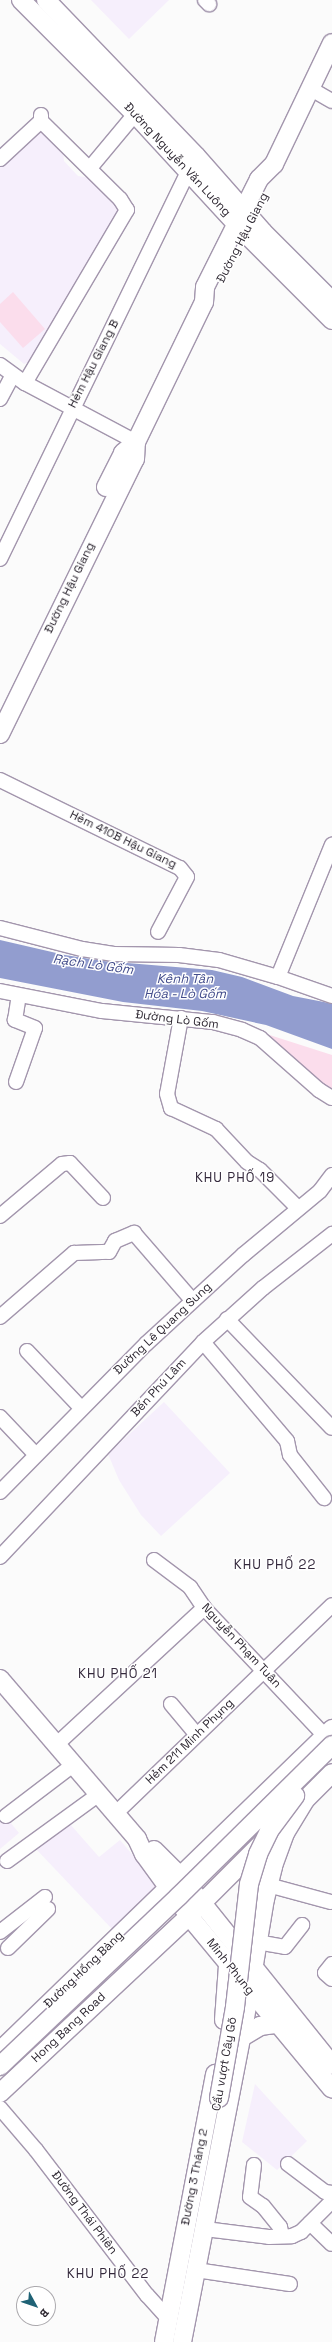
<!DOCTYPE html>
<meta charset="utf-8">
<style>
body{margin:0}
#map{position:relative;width:332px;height:2342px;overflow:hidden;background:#fbfbfb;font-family:"Space Grotesk",sans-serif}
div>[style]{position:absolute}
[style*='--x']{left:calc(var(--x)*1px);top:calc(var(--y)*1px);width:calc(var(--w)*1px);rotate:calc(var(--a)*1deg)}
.built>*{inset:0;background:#f6effc}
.green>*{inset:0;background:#fbddec}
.water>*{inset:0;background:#929dcf}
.roads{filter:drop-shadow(1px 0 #a396ad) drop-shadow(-1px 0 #a396ad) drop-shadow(0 1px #a396ad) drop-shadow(0 -1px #a396ad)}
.minor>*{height:14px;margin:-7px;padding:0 7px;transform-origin:7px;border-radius:7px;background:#fff}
.major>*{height:18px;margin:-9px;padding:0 9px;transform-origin:9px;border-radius:9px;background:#fff}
.bridges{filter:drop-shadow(1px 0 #a396ad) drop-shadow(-1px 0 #a396ad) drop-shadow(0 1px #a396ad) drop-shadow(0 -1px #a396ad)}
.major-bridge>*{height:18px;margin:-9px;padding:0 9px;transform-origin:9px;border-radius:9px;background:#fff}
span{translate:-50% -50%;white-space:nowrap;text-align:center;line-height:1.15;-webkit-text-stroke:3px #fff;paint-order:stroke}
.street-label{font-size:12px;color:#2e2832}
.water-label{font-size:13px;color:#434d8c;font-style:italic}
.neighbourhood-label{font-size:13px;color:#34293c;letter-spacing:1px}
.north{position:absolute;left:16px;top:2286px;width:40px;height:40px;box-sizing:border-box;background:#fff;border:1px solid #aba9ad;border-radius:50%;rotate:130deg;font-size:11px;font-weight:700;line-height:16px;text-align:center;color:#2e2832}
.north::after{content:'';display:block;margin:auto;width:14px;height:18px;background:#1f6275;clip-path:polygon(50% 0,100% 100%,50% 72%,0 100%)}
</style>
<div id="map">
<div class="built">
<div style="clip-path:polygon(91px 0,169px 0,129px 39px)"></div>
<div style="clip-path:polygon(37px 131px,44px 132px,63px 151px,64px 161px,78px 176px,91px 178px,122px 210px,29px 362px,24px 364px,0 344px,0 165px)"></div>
<div style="clip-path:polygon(164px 1402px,230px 1473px,161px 1536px,141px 1515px,119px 1480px,108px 1454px)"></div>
<div style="clip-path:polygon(0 1810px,19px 1833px,0 1849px)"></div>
<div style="clip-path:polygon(70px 1824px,99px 1857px,120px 1840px,158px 1885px,112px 1929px,36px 1849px)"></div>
<div style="clip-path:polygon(255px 2084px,307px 2141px,277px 2170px,242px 2142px)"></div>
</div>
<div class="green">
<div style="clip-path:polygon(13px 292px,45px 329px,23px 348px,0 322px,0 304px)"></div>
<div style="clip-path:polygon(248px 1028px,332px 1055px,332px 1092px)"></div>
</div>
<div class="water">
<div style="clip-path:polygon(0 940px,65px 955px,103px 961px,212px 970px,242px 977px,293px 996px,324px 1002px,332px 1004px,332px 1049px,266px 1025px,202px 1011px,123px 1002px,0 978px)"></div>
</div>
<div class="roads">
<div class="minor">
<div style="--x:205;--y:0;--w:6;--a:45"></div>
<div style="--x:311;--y:89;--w:24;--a:30"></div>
<div style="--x:0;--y:159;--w:56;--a:-42.8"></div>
<div style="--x:41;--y:121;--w:6;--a:-90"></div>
<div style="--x:90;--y:168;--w:70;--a:-50.2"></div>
<div style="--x:0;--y:365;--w:31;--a:36"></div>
<div style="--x:25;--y:383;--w:126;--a:28"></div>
<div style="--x:25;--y:383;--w:201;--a:-59.5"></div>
<div style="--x:127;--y:210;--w:13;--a:-122"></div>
<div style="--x:120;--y:199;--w:111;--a:-135.4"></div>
<div style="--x:0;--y:399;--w:27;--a:-62"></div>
<div style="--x:0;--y:559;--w:432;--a:-64.1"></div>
<div style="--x:0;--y:780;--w:200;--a:26.1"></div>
<div style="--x:180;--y:868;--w:11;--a:52"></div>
<div style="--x:187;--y:877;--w:62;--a:117.8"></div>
<div style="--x:0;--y:928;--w:85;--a:14.4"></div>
<div style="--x:82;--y:949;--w:32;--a:9"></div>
<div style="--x:114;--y:954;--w:65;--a:0.9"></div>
<div style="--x:179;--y:955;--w:40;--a:7.1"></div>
<div style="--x:219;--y:960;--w:61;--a:16.1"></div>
<div style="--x:278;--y:977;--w:57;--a:19.4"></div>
<div style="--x:278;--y:977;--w:143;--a:-67.8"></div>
<div style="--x:0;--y:991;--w:104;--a:11.1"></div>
<div style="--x:102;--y:1011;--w:112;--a:5.7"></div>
<div style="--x:213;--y:1022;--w:30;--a:15"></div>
<div style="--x:242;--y:1030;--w:20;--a:24"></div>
<div style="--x:260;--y:1038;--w:79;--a:41.4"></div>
<div style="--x:319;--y:1090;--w:15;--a:32"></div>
<div style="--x:181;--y:1018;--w:77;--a:100.4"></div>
<div style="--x:167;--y:1094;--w:15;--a:74"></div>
<div style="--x:171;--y:1108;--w:50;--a:25"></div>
<div style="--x:216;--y:1129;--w:45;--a:46.8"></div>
<div style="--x:247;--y:1162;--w:15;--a:32"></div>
<div style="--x:260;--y:1170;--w:54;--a:45"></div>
<div style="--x:16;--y:1082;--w:57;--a:-70.6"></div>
<div style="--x:35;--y:1028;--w:22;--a:-158"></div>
<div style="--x:15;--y:1020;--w:24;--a:-81"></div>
<div style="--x:0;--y:1216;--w:81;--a:-40"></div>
<div style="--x:62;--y:1164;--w:8;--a:-7"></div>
<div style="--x:70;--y:1163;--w:48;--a:46.7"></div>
<div style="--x:0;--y:1317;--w:98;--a:-40.9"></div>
<div style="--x:74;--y:1253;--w:35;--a:-2"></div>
<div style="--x:109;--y:1252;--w:13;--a:-61"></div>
<div style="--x:115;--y:1241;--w:21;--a:-23"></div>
<div style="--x:134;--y:1233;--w:89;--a:49.1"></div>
<div style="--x:227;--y:1319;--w:151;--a:46.1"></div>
<div style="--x:203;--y:1342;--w:130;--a:49.7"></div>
<div style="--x:287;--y:1441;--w:14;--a:78"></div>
<div style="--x:290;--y:1455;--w:55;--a:51.7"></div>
<div style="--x:27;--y:1351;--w:79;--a:46.5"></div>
<div style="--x:0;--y:1417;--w:52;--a:46.5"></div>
<div style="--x:0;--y:1492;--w:209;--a:-45.4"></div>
<div style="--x:147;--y:1343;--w:130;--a:-42.5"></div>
<div style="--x:243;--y:1255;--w:100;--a:-39.7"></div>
<div style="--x:320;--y:1191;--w:20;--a:-53"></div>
<div style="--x:0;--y:1557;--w:296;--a:-46.6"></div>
<div style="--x:203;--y:1342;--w:81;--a:-42"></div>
<div style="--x:263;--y:1288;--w:88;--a:-38"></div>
<div style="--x:154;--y:1560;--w:45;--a:36.9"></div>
<div style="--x:190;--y:1587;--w:25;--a:56"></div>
<div style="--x:204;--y:1608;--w:176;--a:46.6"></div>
<div style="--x:171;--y:1704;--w:40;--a:50"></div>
<div style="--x:56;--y:1745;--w:202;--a:-42.8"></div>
<div style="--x:115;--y:1814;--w:301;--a:-43.9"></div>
<div style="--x:6;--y:1816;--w:84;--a:-37.3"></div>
<div style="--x:7;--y:1861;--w:112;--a:-36"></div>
<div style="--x:268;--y:1885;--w:65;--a:15.1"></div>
<div style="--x:0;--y:1932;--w:57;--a:-37.9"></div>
<div style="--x:257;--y:1942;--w:28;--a:10"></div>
<div style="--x:285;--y:1947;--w:28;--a:-52"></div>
<div style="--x:8;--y:1948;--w:56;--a:-44.3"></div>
<div style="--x:332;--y:1964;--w:11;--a:128"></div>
<div style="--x:325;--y:1973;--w:9;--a:41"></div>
<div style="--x:0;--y:2108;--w:55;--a:49.4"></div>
<div style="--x:36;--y:2150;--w:183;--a:52.6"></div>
<div style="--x:147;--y:2295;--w:31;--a:48"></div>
<div style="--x:288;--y:2164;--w:46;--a:37.1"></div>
<div style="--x:325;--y:2192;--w:7;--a:8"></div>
<div style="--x:254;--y:2165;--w:32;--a:97"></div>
<div style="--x:250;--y:2197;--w:16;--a:35"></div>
<div style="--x:263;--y:2206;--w:27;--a:51"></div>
<div style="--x:280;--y:2227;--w:9;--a:77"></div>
<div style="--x:310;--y:2223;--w:30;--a:44"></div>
<div style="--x:205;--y:2229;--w:64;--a:7.1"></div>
<div style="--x:269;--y:2237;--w:23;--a:-2"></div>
<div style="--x:292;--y:2236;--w:10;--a:-24"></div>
<div style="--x:301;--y:2232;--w:44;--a:-45"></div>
<div style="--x:196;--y:2270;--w:95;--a:8.5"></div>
</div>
<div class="major">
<div style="--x:21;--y:0;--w:161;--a:45"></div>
<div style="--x:135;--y:114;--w:162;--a:47.3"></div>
<div style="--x:245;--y:233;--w:123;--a:45"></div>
<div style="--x:46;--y:0;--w:216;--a:46.1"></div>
<div style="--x:196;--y:156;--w:101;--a:48.6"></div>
<div style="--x:263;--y:232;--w:98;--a:45"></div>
<div style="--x:106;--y:487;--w:38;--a:-63"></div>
<div style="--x:123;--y:453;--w:17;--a:-40"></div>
<div style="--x:0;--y:734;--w:306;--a:-63.9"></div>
<div style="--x:135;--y:459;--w:17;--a:-87"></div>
<div style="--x:136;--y:442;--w:156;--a:-64.1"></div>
<div style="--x:204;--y:302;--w:15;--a:-86"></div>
<div style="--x:205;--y:287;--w:121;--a:-63.4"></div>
<div style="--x:259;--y:179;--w:21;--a:-45"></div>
<div style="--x:274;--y:164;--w:134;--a:-64.4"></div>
<div style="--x:0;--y:1679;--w:211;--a:49.4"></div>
<div style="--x:137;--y:1839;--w:17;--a:65"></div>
<div style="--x:144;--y:1854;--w:77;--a:54"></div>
<div style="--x:189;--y:1916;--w:224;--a:50.4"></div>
<div style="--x:300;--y:1805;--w:45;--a:-45"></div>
<div style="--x:154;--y:1850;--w:38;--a:45"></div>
<div style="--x:181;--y:1877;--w:241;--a:51.2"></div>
<div style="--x:224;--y:2020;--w:55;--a:-85.8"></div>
<div style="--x:242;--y:2037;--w:21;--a:-31"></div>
<div style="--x:260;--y:2026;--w:17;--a:-7"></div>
<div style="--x:0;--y:2051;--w:463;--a:-44.1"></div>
<div style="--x:0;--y:2093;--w:259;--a:-43.1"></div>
<div style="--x:189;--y:1916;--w:107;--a:-45"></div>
<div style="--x:164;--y:2342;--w:273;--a:-79.2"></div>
<div style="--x:182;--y:2342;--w:324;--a:-79"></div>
<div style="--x:244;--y:2024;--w:127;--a:-80.5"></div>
<div style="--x:265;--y:1899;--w:34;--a:-76"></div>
<div style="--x:273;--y:1866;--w:35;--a:-70"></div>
<div style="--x:285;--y:1833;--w:42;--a:-58.6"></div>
</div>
</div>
<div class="bridges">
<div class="major-bridge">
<div style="--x:0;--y:2066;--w:247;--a:-43.5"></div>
<div style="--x:179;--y:1896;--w:215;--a:-44.6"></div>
<div style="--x:219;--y:2098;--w:92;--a:-80"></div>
<div style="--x:235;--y:2007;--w:124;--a:-83.5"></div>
<div style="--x:249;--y:1884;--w:31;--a:-73"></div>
<div style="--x:258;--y:1854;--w:25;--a:-64"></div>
<div style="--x:269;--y:1831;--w:44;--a:-53.4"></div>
</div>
</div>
<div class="street-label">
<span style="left:177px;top:160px;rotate:47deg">Đường Nguyễn Văn Luông</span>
<span style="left:243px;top:238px;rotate:-63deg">Đường Hậu Giang</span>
<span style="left:94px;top:364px;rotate:-63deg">Hẻm Hậu Giang B</span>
<span style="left:70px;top:588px;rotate:-64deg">Đường Hậu Giang</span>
<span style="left:123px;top:840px;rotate:26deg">Hẻm 410B Hậu Giang</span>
<span style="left:177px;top:1020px;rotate:7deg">Đường Lò Gốm</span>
<span style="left:163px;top:1329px;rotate:-43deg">Đường Lê Quang Sung</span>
<span style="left:159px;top:1388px;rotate:-47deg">Bến Phú Lâm</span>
<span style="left:241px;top:1646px;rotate:47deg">Nguyễn Phạm Tuân</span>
<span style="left:190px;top:1742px;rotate:-44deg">Hẻm 211 Minh Phụng</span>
<span style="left:230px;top:1967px;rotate:51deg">Minh Phụng</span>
<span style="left:84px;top:1970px;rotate:-44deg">Đường Hồng Bàng</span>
<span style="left:69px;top:2028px;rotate:-43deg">Hong Bang Road</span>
<span style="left:225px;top:2064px;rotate:-80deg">Cầu vượt Cây Gõ</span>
<span style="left:195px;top:2177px;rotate:-79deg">Đường 3 Tháng 2</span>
<span style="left:84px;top:2213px;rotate:53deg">Đường Thái Phiên</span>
</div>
<div class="water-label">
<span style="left:93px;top:965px;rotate:8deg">Rạch Lò Gốm</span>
<span style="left:185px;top:987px">Kênh Tân<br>Hóa - Lò Gốm</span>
</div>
<div class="neighbourhood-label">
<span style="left:235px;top:1178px">KHU PHỐ 19</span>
<span style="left:275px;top:1565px">KHU PHỐ 22</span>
<span style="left:118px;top:1674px">KHU PHỐ 21</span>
<span style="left:108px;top:2274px">KHU PHỐ 22</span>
</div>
<div class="north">B</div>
</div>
